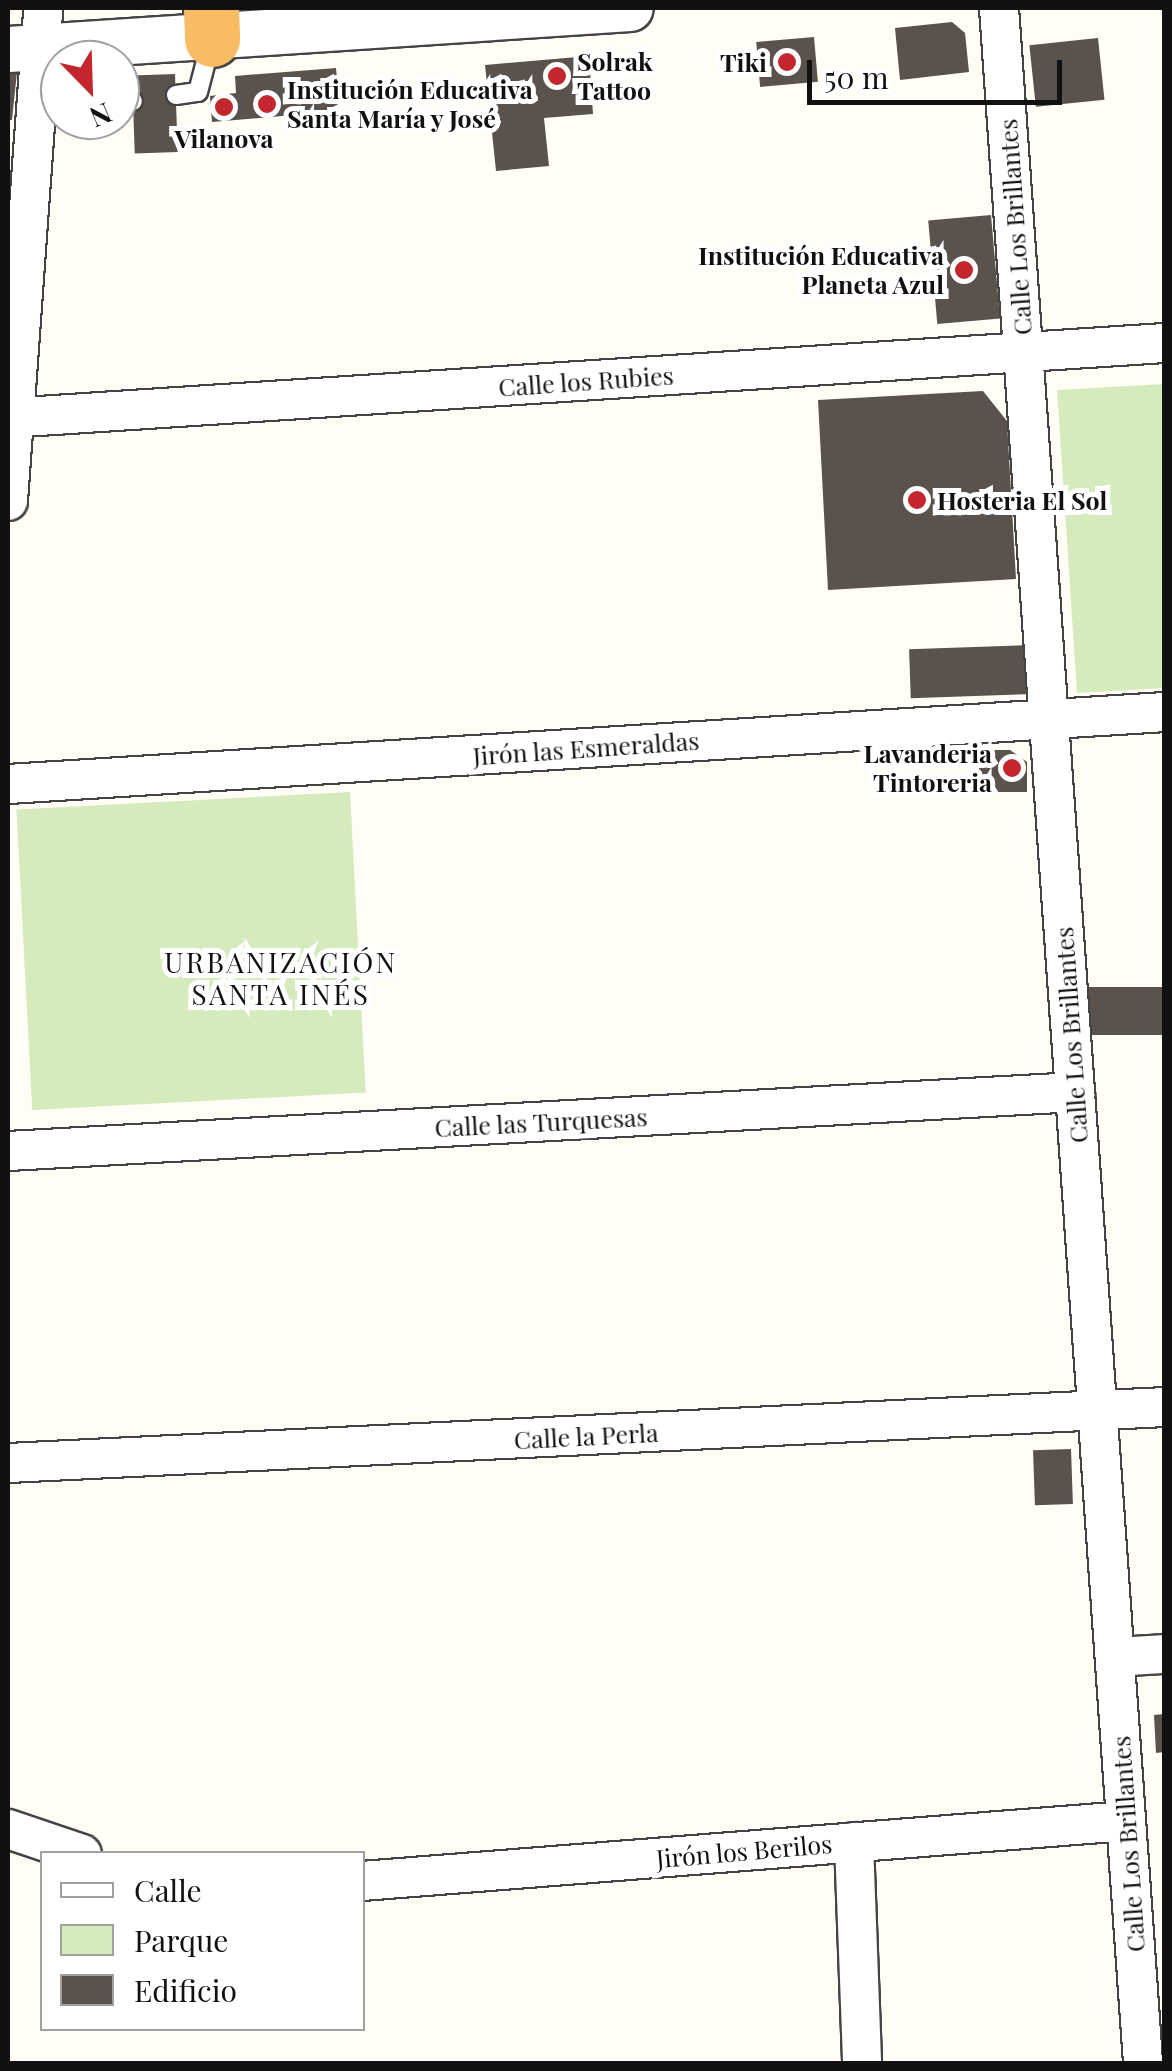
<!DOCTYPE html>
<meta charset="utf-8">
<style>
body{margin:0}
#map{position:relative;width:1172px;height:2071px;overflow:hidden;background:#fffdf5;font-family:"Playfair Display",serif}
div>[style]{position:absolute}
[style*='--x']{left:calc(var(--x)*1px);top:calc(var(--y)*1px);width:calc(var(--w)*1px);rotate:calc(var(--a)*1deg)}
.green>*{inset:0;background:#d5ebbd;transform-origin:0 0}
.building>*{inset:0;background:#5a524d;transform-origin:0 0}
.roads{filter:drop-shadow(2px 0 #444) drop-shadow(-2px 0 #444) drop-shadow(0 2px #444) drop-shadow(0 -2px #444)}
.service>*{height:18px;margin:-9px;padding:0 9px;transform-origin:9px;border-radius:9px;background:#fff}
.minor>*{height:38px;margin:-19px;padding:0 19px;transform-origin:19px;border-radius:19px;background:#fff}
.tertiary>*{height:45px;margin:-22.5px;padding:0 22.5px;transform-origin:22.5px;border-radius:22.5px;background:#fff}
.trunk>*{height:55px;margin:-27.5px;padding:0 27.5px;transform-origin:27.5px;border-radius:27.5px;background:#f7bc64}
.dots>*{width:28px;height:28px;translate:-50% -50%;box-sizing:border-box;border:5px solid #fff;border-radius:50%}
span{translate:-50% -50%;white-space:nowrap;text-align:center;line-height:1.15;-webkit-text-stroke:10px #fff;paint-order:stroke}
.poi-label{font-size:25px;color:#111;font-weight:700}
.left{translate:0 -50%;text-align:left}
.right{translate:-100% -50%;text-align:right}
.street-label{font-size:25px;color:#111}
.neighbourhood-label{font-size:28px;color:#111;letter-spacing:2.5px}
.frame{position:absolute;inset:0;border:10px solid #111;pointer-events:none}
.legend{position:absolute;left:40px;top:1851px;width:325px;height:180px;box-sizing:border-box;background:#fff;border:2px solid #a0a0a0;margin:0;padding:12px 18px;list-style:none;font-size:30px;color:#111}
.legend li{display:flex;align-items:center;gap:20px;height:50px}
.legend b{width:50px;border:2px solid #a0a0a0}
.north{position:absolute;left:40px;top:40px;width:100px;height:100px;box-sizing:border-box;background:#fff;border:2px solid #a0a0a0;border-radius:50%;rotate:157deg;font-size:28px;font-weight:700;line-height:40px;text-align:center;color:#111}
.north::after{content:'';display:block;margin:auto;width:35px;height:45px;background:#c4262e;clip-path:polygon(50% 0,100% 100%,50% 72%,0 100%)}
.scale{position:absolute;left:807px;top:60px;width:255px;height:45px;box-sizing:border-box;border:5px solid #111;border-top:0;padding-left:12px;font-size:30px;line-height:35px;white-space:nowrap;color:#111;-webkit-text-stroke:8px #fff;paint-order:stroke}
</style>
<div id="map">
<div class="green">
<div style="clip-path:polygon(1164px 384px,1164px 688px,1077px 693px,1057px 390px)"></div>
<div style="left:350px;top:792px;width:301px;height:334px;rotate:87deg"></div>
</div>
<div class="building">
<div style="clip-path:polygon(952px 22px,965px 33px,969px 72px,900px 80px,895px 28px)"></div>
<div style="left:814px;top:37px;width:45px;height:58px;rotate:85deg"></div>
<div style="left:1098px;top:38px;width:62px;height:69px;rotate:84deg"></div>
<div style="clip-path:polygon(589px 56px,593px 114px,544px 118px,549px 166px,496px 171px,485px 65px)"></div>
<div style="clip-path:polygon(336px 68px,340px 111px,212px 122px,210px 96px,236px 93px,235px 76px)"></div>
<div style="clip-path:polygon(8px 71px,17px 72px,12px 120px,8px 120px)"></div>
<div style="left:175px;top:74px;width:78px;height:43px;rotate:88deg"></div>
<div style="left:991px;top:215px;width:104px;height:63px;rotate:85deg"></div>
<div style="clip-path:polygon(983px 391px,1007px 421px,1016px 579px,828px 590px,818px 400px)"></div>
<div style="left:1030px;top:645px;width:49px;height:121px;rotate:88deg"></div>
<div style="clip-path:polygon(979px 750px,1010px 750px,1027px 762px,1027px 792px,979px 792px)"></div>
<div style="left:1164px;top:987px;width:48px;height:76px;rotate:90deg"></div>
<div style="left:1071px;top:1449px;width:55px;height:38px;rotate:88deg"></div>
<div style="clip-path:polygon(1164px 1714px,1164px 1752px,1156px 1753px,1154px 1715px)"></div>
</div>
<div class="roads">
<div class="service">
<div style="--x:176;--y:95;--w:22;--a:-8"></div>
<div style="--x:198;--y:92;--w:48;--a:-75.4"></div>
<div style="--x:120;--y:103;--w:13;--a:-9"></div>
<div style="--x:35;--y:106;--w:25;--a:-2"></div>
</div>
<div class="minor">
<div style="--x:999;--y:8;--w:2061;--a:85.99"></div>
<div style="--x:8;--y:418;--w:1158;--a:-3.71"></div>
<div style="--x:8;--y:501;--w:494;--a:-85.9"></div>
<div style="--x:8;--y:784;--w:1158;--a:-3.56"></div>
<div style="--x:8;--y:1151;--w:1069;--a:-3.16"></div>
<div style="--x:8;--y:1463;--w:1157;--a:-2.77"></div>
<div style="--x:1115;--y:1657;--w:49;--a:-3.5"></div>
<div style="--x:8;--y:1829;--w:78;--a:18.7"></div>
<div style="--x:854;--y:1842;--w:222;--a:87.9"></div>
<div style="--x:362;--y:1881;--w:766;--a:-4.49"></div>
</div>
<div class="tertiary">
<div style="--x:8;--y:49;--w:623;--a:-3.77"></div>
</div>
<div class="trunk">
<div style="--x:211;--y:8;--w:31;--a:88"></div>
</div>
</div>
<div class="dots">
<div style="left:787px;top:62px;background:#c4262e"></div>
<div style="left:557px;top:76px;background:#c4262e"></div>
<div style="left:267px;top:104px;background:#c4262e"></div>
<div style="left:224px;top:107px;background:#c4262e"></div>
<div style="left:964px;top:270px;background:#c4262e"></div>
<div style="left:917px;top:500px;background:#c4262e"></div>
<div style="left:1012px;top:768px;background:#c4262e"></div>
</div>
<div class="poi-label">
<span class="left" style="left:577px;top:76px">Solrak<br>Tattoo</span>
<span class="right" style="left:767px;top:62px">Tiki</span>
<span class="left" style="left:287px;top:104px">Institución Educativa<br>Santa María y José</span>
<span style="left:224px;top:138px">Vilanova</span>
<span class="right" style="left:944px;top:270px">Institución Educativa<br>Planeta Azul</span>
<span class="left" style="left:937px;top:500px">Hosteria El Sol</span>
<span class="right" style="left:992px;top:768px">Lavanderia<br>Tintoreria</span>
</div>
<div class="street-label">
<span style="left:1015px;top:227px;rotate:-94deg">Calle Los Brillantes</span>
<span style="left:586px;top:381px;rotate:-4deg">Calle los Rubies</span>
<span style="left:586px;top:748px;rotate:-4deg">Jirón las Esmeraldas</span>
<span style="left:1071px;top:1035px;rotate:-94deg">Calle Los Brillantes</span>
<span style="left:541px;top:1122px;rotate:-3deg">Calle las Turquesas</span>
<span style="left:586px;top:1436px;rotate:-3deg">Calle la Perla</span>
<span style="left:1128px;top:1844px;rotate:-94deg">Calle Los Brillantes</span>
<span style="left:744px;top:1851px;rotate:-5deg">Jirón los Berilos</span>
</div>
<div class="neighbourhood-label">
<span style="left:281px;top:978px">URBANIZACIÓN<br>SANTA INÉS</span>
</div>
<div class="frame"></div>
<ul class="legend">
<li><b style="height:12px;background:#fff"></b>Calle</li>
<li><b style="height:28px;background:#d5ebbd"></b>Parque</li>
<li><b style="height:28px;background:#5a524d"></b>Edificio</li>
</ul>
<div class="north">N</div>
<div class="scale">50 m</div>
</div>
